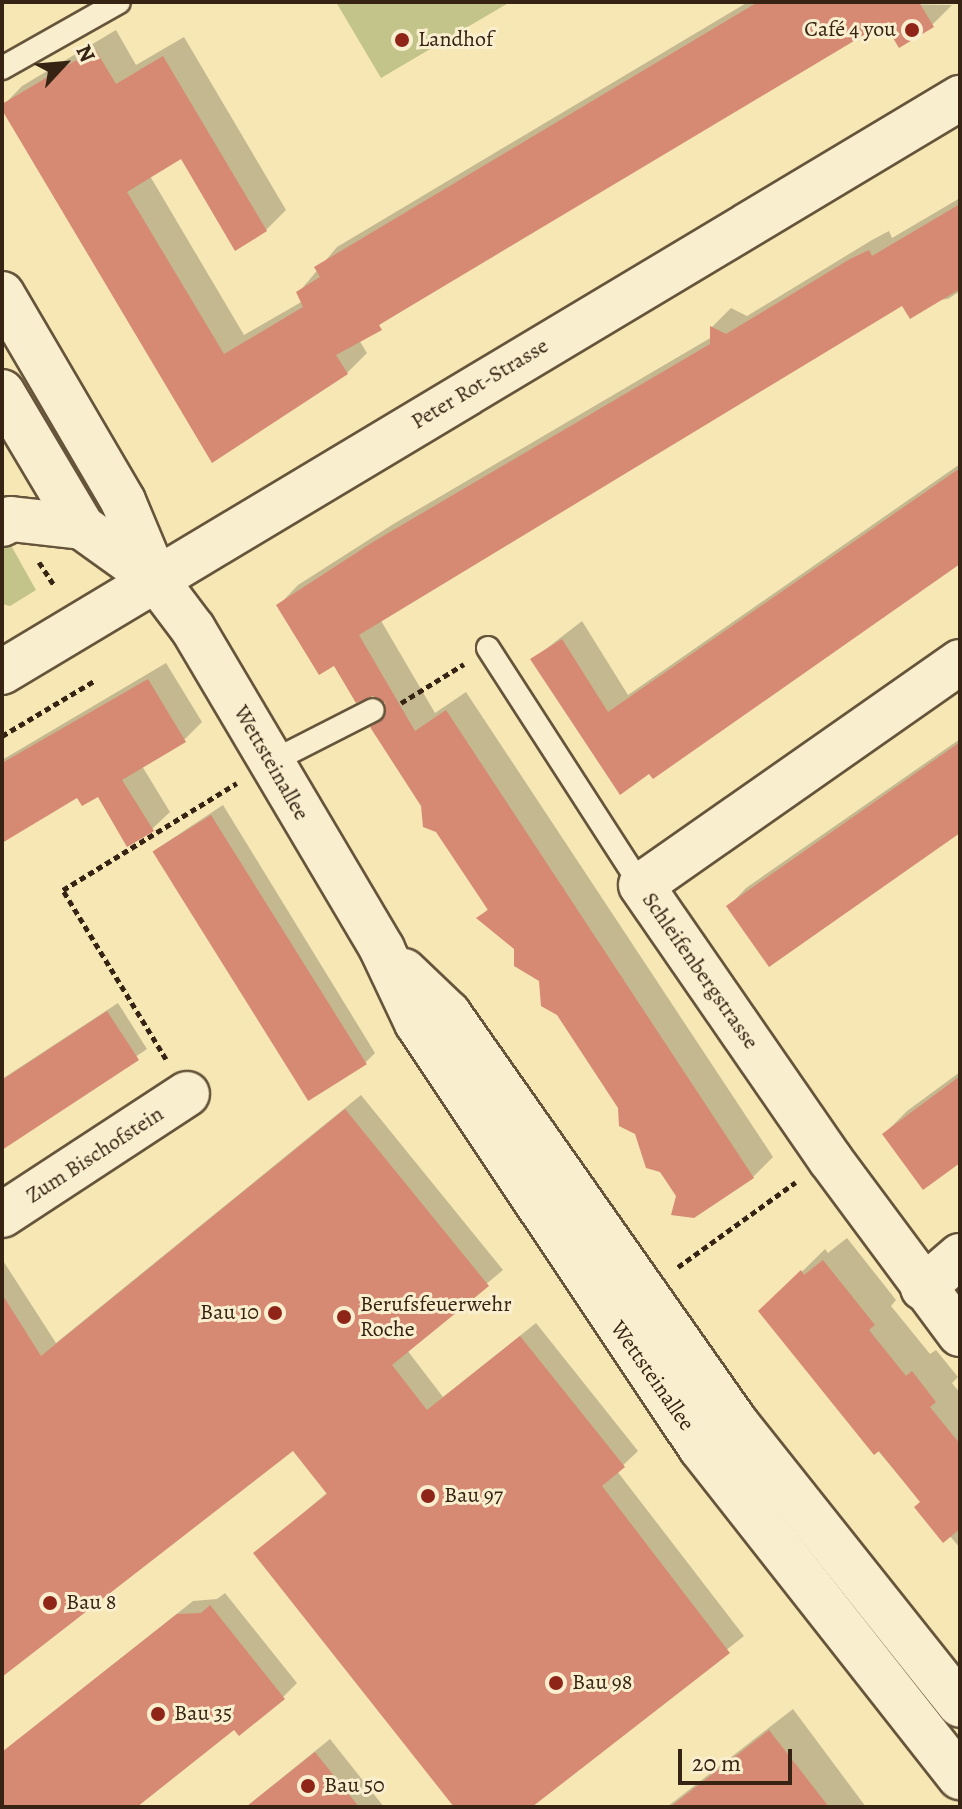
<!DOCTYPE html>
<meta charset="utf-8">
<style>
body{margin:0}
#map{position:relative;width:962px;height:1809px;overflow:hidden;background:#f6e7b4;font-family:Alegreya,serif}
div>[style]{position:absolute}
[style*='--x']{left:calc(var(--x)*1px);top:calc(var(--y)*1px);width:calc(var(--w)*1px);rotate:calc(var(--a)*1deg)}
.green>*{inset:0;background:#c2c489}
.shadow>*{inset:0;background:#0003}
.building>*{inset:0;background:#d68a74;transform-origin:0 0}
.path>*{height:5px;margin-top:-2.5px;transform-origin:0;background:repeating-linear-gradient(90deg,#362313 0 6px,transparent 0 10px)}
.roads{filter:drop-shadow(2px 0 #66543b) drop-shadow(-2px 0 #66543b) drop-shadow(0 2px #66543b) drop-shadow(0 -2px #66543b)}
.lane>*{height:22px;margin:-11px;padding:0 11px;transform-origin:11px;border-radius:11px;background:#f9efce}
.street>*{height:44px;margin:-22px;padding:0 22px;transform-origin:22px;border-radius:22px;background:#f9efce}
.secondary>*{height:44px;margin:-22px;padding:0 22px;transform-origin:22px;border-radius:22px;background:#f9efce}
.dots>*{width:22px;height:22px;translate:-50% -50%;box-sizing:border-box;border:4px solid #f9efce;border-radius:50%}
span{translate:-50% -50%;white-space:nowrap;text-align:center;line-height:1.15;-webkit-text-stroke:6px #f9efce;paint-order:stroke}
.poi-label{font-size:22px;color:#362313}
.right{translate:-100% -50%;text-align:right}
.left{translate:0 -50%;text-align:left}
.street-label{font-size:22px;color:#362313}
.frame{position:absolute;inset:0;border:4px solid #362313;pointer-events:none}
.north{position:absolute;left:24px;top:24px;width:80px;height:80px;-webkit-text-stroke:6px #f9efce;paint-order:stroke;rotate:64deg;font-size:22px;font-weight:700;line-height:32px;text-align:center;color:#362313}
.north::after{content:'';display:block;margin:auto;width:28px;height:36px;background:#362313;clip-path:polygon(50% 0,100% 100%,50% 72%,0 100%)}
.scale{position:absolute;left:678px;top:1749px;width:114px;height:36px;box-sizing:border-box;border:4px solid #362313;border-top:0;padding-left:10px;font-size:24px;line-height:28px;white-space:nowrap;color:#362313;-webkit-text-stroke:6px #f9efce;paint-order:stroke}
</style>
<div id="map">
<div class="green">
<div style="clip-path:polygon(336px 2px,510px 2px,381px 78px)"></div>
<div style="clip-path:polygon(4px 533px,36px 590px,10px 606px,2px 604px)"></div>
</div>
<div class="shadow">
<div style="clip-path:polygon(748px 2px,952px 5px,932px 25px,885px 20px,396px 312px,359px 340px,367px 353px,347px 373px,213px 460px,2px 107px,22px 86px,116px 30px,136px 65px,184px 37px,286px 210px,266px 230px,182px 157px,150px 176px,244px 335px,303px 301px,299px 292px,337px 247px)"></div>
<div style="clip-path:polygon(960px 198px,960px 291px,948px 299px,903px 303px,380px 619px,435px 713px,466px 692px,773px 1157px,753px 1177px,678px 1195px,541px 980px,516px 948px,479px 918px,489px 908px,373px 727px,387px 713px,387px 702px,335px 663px,279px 605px,298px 585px,395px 523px,712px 337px,712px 327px,731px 308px,747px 316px,872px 240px,889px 231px,892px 238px)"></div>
<div style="clip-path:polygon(960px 464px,960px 562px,653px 776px,533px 659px,582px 621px,628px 695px)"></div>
<div style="clip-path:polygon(166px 663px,202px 722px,184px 740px,142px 766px,170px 812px,152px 829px,99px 794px,78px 796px,2px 841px,2px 760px)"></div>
<div style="clip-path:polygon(960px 739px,960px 830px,729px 906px,746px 888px)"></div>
<div style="clip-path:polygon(223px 805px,375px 1053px,364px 1064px,155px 850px)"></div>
<div style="clip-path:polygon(118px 1003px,147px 1049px,2px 1147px,2px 1079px)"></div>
<div style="clip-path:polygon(960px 1072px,960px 1161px,884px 1134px,907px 1111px)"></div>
<div style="clip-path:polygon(361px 1095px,503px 1270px,407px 1350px,443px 1397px,536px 1323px,638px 1451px,617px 1471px,744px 1636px,528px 1807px,456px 1807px,256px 1553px,328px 1492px,294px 1448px,2px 1675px,2px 1259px,56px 1343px)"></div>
<div style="clip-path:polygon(847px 1238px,896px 1300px,891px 1306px,930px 1354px,936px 1350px,958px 1377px,952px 1383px,960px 1393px,960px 1548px,761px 1312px,825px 1249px,828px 1253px)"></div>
<div style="clip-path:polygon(225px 1593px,297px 1683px,283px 1697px,234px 1727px,133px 1807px,2px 1807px,2px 1752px,193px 1601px,217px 1599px)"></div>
<div style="clip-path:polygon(793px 1709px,866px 1807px,667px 1807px)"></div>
<div style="clip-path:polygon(330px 1739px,384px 1807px,246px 1807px)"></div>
</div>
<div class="building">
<div style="clip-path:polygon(758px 2px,919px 2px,934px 27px,899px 48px,884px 23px,409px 307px,379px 325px,382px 330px,336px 355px,348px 374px,212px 463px,2px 110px,2px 104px,95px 49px,116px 84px,163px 56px,267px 231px,235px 251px,181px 159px,127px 192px,224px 354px,303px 307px,296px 292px,320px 277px,314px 267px)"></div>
<div style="clip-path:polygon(960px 204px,960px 289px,910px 319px,902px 306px,359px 635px,415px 731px,446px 710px,754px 1178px,694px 1218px,671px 1215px,676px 1196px,660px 1172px,646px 1168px,635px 1134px,619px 1126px,618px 1108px,557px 1015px,541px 1006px,539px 981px,514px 966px,514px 949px,476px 918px,488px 910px,436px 832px,423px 827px,421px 806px,370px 727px,385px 717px,385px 703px,373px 696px,356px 703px,334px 666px,319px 675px,276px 605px,373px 542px,710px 344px,710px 326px,726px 334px,850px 259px,869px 250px,872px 256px)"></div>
<div style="clip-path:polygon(960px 468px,960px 564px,653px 779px,649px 774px,620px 795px,530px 659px,562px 639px,608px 712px)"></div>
<div style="clip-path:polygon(148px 679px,186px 742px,122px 780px,154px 831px,127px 847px,98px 797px,82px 806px,77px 798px,2px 843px,2px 763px)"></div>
<div style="clip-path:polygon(960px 742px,960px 833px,769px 967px,726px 906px)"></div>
<div style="left:211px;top:815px;width:294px;height:69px;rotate:58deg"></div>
<div style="clip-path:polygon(107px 1011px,139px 1060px,2px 1150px,2px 1080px)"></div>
<div style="clip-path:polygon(960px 1076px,960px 1163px,923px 1190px,882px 1134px)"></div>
<div style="clip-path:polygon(345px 1109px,489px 1286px,392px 1365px,427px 1410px,520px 1336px,625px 1467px,602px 1486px,730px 1653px,532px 1807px,454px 1807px,253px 1553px,327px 1494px,293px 1451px,2px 1677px,2px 1294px,41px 1356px)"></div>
<div style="clip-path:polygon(823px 1260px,875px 1325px,869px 1330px,906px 1376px,912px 1371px,936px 1402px,930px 1407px,960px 1444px,960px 1529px,943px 1543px,914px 1507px,920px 1502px,879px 1451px,874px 1455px,758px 1311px,801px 1270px,804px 1275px)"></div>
<div style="clip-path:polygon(210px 1605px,285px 1699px,239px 1736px,234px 1730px,137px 1807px,2px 1807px,2px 1752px,177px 1614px,201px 1613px)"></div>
<div style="clip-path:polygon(769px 1730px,829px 1807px,670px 1807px)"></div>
<div style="clip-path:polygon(315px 1752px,359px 1807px,246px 1807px)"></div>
</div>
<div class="path">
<div style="--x:39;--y:562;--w:27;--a:57"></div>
<div style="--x:401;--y:703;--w:74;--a:-31.8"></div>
<div style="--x:2;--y:736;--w:107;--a:-30.9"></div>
<div style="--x:166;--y:1059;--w:198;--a:-121.4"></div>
<div style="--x:63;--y:890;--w:204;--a:-31.6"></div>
<div style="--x:678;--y:1267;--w:145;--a:-35.8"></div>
</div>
<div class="roads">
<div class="lane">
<div style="--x:2;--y:68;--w:134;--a:-29.4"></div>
<div style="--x:488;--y:648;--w:282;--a:57.2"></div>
<div style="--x:271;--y:762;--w:114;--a:-27"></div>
</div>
<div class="street">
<div style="--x:2;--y:524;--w:10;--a:-29"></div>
<div style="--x:11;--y:519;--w:71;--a:6.4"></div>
<div style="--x:960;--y:662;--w:389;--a:145"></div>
<div style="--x:641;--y:885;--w:333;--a:55.4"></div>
<div style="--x:830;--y:1159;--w:218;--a:53.4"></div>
<div style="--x:2;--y:672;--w:1117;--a:-30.93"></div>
<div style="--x:2;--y:1215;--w:221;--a:-33.2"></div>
<div style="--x:923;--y:1288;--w:49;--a:-40.9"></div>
</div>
<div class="secondary">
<div style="--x:2;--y:294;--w:240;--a:59.7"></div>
<div style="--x:123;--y:501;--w:86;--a:67.3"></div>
<div style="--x:156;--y:580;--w:61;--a:52.9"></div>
<div style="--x:193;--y:629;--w:372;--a:59.4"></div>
<div style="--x:382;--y:949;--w:82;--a:64.7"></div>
<div style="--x:417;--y:1023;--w:511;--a:56.25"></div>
<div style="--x:701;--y:1448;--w:419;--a:51.8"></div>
<div style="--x:2;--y:392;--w:157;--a:59.3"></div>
<div style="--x:82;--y:527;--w:91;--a:35.6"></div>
<div style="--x:404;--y:971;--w:61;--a:43.7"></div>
<div style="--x:448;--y:1013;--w:501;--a:54.91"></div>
<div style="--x:736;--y:1423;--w:360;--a:51.5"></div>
</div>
</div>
<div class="dots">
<div style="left:912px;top:30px;background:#8f2418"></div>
<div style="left:402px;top:40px;background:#8f2418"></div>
<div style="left:275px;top:1313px;background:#8f2418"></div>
<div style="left:344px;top:1317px;background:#8f2418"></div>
<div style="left:428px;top:1496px;background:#8f2418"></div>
<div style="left:50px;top:1603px;background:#8f2418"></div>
<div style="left:556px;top:1683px;background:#8f2418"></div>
<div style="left:158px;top:1714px;background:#8f2418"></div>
<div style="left:308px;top:1786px;background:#8f2418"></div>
</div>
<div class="poi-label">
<span class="right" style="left:896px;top:30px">Café 4 you</span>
<span class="left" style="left:418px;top:40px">Landhof</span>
<span class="left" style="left:360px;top:1317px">Berufsfeuerwehr<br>Roche</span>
<span class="right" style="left:259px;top:1313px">Bau 10</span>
<span class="left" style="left:444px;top:1496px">Bau 97</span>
<span class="left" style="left:66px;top:1603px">Bau 8</span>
<span class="left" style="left:572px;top:1683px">Bau 98</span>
<span class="left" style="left:174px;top:1714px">Bau 35</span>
<span class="left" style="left:324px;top:1786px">Bau 50</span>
</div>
<div class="street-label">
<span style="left:480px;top:384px;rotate:-31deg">Peter Rot-Strasse</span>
<span style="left:271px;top:763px;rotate:60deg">Wettsteinallee</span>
<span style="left:700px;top:971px;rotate:55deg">Schleifenbergstrasse</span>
<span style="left:95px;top:1155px;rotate:-33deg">Zum Bischofstein</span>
<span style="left:652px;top:1376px;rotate:55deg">Wettsteinallee</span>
</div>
<div class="frame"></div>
<div class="north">N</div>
<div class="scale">20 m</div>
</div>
